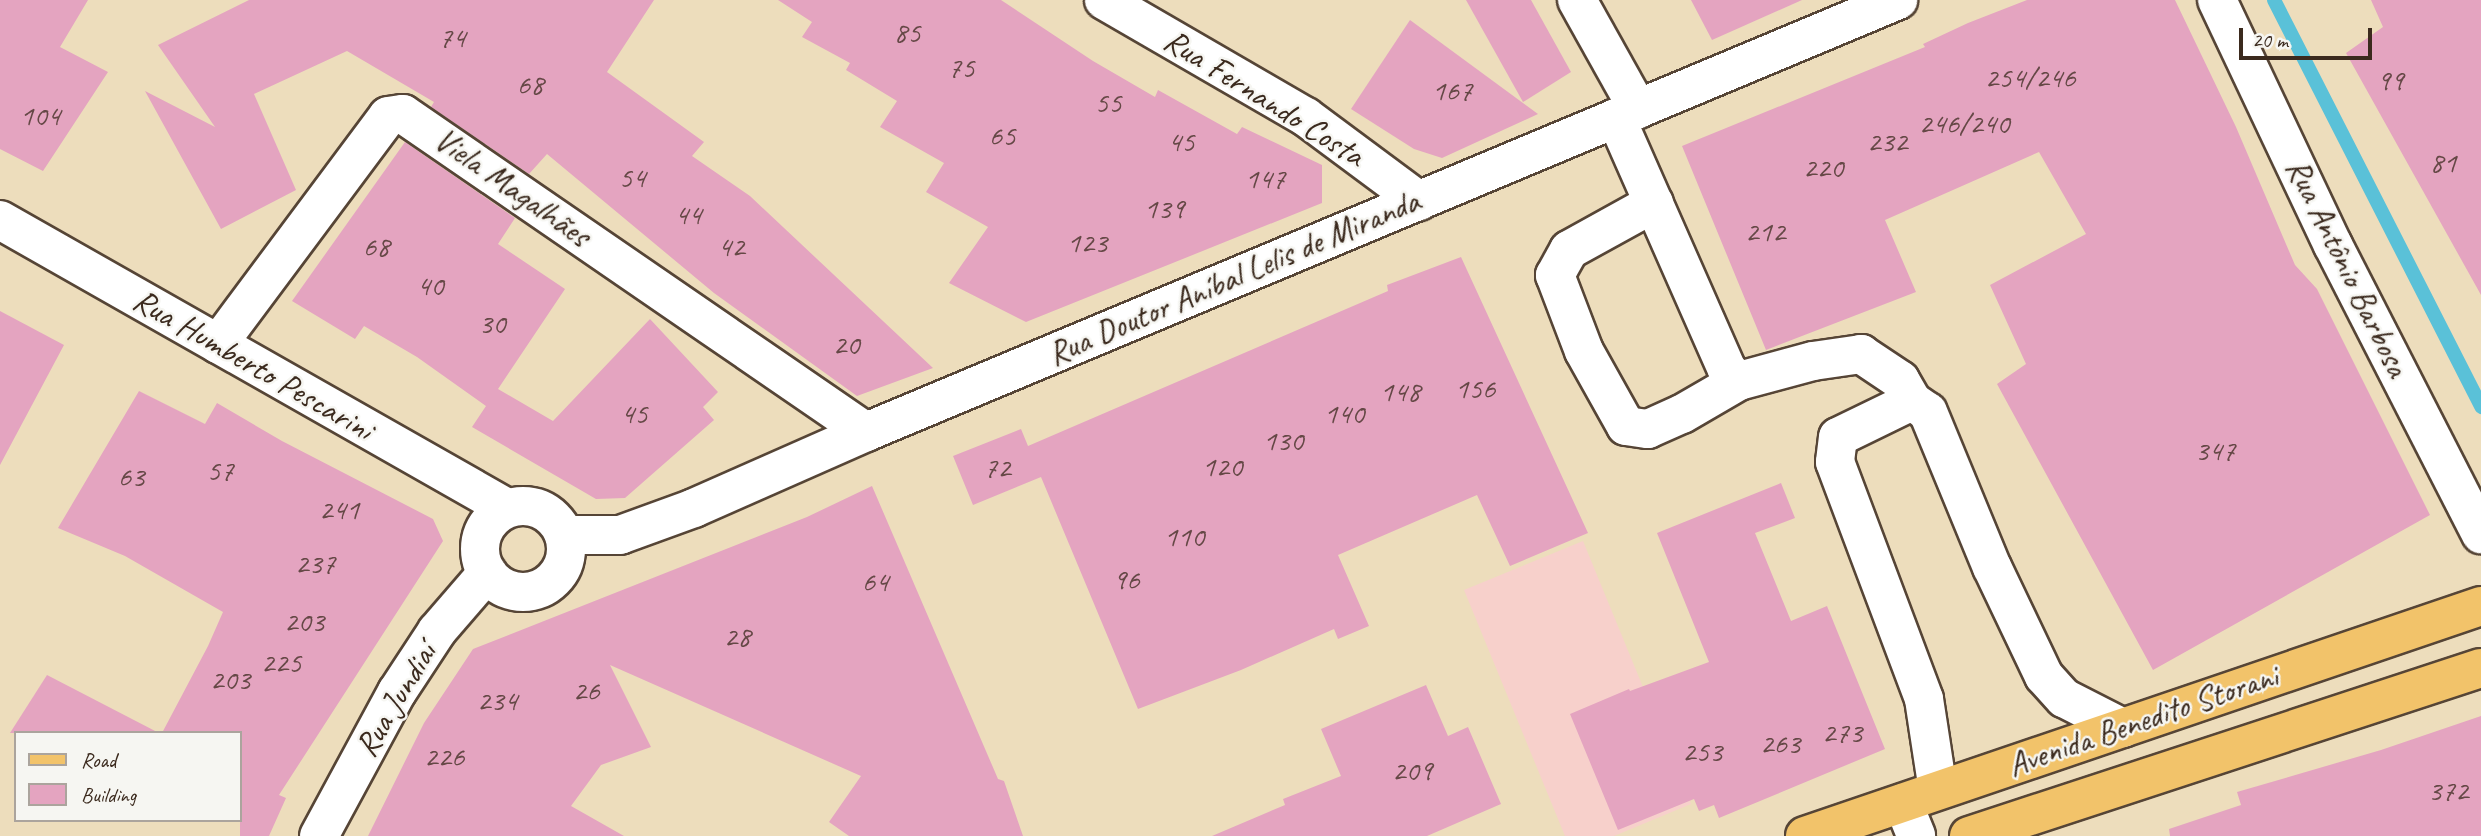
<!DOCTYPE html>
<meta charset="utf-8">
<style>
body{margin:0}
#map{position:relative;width:2481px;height:836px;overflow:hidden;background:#edddbc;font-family:Caveat,sans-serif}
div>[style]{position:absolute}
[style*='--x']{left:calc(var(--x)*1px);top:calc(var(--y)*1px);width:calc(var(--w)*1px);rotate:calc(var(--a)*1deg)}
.built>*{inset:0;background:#f7d0cb}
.stream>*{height:14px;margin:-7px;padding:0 7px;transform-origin:7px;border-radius:7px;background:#5ac1d8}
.building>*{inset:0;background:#e4a4c0}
.roads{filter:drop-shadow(2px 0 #564536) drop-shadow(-2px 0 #564536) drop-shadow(0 2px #564536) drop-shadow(0 -2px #564536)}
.minor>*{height:38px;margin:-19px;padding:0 19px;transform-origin:19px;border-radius:19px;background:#fff}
.minor>.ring{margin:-19px;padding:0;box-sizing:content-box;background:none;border:38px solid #fff;border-radius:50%}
.major>*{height:38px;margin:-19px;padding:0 19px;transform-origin:19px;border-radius:19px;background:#f2c36a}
span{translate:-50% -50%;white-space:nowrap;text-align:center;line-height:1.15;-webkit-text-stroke:5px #f6f6f2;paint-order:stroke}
.number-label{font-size:30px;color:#654846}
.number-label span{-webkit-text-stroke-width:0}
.street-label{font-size:33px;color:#3b2a1e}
.legend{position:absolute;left:14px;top:731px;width:228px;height:91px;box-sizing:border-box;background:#f6f6f2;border:2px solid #aba49d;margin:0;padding:9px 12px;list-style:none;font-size:21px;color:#3b2a1e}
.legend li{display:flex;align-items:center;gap:14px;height:35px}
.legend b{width:35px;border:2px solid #aba49d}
.scale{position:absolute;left:2239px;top:28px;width:133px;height:32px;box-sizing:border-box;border:4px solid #3b2a1e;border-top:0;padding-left:9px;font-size:21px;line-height:24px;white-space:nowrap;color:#3b2a1e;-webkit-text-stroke:5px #f6f6f2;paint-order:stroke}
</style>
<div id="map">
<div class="built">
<div style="clip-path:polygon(1583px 541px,1691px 804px,1614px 836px,1565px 836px,1464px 590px)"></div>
</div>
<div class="stream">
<div style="--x:2274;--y:0;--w:457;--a:63"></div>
</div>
<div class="building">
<div style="clip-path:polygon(0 0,88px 0,60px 47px,108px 72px,43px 171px,0 149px)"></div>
<div style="clip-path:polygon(249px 0,654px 0,607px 72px,704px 142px,692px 156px,750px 196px,933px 368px,857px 396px,714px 293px,547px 154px,529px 174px,431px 107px,434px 102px,347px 51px,254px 94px,296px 190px,221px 229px,145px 91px,215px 127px,158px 45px)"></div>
<div style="clip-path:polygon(778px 0,1001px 0,1093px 61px,1155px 97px,1158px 90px,1237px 134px,1242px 127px,1322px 165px,1322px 203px,1026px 322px,949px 283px,988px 227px,926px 192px,944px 163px,880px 127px,897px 101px,846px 70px,850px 63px,802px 37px,812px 22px)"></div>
<div style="clip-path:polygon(1466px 0,1531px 0,1571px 72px,1523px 102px)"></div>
<div style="clip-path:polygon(1691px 0,1802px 0,1712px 40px)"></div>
<div style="clip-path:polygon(2027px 0,2175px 0,2236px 127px,2295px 265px,2317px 289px,2430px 515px,2153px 670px,1997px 384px,2026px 364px,1990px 285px,2086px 234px,2039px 152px,1885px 220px,1916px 292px,1766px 350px,1682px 146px,1925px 47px,1923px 44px,1968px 23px)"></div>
<div style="clip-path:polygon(2371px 0,2481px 0,2481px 295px,2346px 53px,2383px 27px)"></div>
<div style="clip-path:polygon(1410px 20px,1538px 114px,1442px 158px,1414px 149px,1351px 109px)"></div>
<div style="clip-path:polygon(405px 142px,515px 218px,498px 244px,565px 289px,498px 389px,553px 421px,650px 319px,718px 392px,703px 407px,714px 420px,625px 498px,596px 499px,472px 427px,486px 406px,417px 357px,364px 326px,355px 339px,292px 301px)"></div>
<div style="clip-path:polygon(1461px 257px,1588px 533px,1510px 566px,1477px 495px,1338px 555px,1369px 626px,1338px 639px,1334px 629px,1241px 670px,1138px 709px,1041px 477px,973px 505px,953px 456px,1021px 429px,1028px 446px,1388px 291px,1387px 285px)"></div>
<div style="clip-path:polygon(0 311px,64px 345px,0 465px)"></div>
<div style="clip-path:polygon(139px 391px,205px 424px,217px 403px,282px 441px,433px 519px,443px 541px,279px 795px,286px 798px,269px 836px,240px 836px,240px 733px,162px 733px,208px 646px,223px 612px,125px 556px,58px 528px)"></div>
<div style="clip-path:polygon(1781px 483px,1795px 518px,1755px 533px,1791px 621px,1827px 606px,1885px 749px,1719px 818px,1714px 805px,1699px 811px,1694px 799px,1618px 830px,1570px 714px,1629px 689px,1630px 691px,1709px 662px,1657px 533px)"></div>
<div style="clip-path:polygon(872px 486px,998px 779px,1004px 781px,1023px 836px,849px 836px,829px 822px,861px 776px,610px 665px,651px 747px,601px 765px,571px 806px,624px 836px,368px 836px,424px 723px,473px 649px,807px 517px)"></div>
<div style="clip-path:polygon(47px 675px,159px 733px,10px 733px)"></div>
<div style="clip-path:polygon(1426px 685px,1448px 736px,1468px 727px,1501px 804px,1427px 836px,1212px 836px,1285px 805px,1283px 799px,1341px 776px,1321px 729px)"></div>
<div style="clip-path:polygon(2481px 716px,2481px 836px,2170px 836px,2169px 829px,2241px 805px,2237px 792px,2381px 750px)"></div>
</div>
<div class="roads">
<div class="minor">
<div style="--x:1104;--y:0;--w:233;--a:30.1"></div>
<div style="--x:1306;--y:117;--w:141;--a:36.6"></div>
<div style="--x:1577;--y:0;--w:125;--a:60.8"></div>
<div style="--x:2217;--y:0;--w:271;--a:64.7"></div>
<div style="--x:2333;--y:245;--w:325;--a:62.9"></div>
<div style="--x:1616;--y:118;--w:275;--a:66.2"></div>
<div style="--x:1727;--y:370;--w:16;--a:43"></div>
<div style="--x:1739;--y:381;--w:77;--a:-15.1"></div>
<div style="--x:1813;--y:361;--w:49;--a:-8.3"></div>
<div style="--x:1861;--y:354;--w:47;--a:33.7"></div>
<div style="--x:1900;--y:380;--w:24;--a:60"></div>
<div style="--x:1912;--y:401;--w:19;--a:35"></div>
<div style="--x:1928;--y:412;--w:168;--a:67.6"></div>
<div style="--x:1992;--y:567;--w:121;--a:64.5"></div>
<div style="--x:2044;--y:676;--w:30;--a:48"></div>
<div style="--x:2064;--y:698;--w:66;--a:27"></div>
<div style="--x:1654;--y:203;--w:97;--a:151.1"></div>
<div style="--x:1569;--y:250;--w:29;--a:119"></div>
<div style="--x:1555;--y:275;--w:81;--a:69.1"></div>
<div style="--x:1584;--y:351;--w:86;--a:60.8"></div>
<div style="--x:1626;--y:426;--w:22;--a:8"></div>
<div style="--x:1648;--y:429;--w:37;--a:-24"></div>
<div style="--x:1682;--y:414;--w:66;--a:-30.1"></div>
<div style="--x:0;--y:220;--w:583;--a:29.6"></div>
<div style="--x:218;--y:344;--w:284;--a:-53.3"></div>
<div style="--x:388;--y:116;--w:15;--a:-8"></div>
<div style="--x:403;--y:114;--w:562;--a:34.48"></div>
<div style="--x:1912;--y:401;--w:82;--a:154.1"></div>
<div style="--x:1838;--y:437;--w:25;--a:97"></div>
<div style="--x:1835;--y:462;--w:253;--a:69.4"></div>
<div style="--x:1924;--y:699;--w:92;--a:81.3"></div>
<div class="ring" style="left:480px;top:506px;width:48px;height:48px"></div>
<div style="--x:564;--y:535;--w:56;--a:0"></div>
<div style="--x:620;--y:535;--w:79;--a:-20"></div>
<div style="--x:694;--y:508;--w:188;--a:-23.8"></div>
<div style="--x:866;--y:432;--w:1119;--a:-22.71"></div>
<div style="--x:1903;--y:803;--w:35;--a:68"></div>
<div style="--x:319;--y:836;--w:164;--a:-61.6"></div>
<div style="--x:397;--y:692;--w:73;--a:-56.7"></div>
<div style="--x:437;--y:631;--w:77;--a:-49.2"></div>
</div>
<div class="major">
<div style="--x:1805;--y:836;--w:714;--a:-18.79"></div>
<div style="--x:1969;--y:836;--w:539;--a:-18.17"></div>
</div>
</div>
<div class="number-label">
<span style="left:907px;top:32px">85</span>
<span style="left:452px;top:37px">74</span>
<span style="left:961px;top:67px">75</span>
<span style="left:2030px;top:77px">254/246</span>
<span style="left:2390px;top:80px">99</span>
<span style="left:530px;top:84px">68</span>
<span style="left:1452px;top:90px">167</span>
<span style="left:1108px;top:102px">55</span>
<span style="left:40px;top:115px">104</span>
<span style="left:1964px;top:123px">246/240</span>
<span style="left:1002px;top:135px">65</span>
<span style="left:1181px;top:141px">45</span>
<span style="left:1887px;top:141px">232</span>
<span style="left:2443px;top:162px">81</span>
<span style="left:1823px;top:167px">220</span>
<span style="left:632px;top:177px">54</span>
<span style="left:1265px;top:178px">147</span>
<span style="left:1164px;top:208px">139</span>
<span style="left:688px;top:214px">44</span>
<span style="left:1765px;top:231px">212</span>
<span style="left:1087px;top:242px">123</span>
<span style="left:376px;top:246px">68</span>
<span style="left:731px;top:246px">42</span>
<span style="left:430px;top:285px">40</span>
<span style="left:492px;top:323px">30</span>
<span style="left:846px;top:344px">20</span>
<span style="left:1475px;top:388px">156</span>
<span style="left:1400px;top:391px">148</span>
<span style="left:634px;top:413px">45</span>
<span style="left:1344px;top:413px">140</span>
<span style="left:1283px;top:440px">130</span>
<span style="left:2215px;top:450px">347</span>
<span style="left:1222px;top:466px">120</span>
<span style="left:997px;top:467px">72</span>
<span style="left:220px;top:470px">57</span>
<span style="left:131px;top:476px">63</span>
<span style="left:339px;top:509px">241</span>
<span style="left:1184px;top:536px">110</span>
<span style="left:315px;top:563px">237</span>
<span style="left:1126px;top:579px">96</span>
<span style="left:875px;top:581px">64</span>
<span style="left:304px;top:621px">203</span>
<span style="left:737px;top:636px">28</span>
<span style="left:281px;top:662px">225</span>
<span style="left:230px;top:679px">203</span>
<span style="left:586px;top:690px">26</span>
<span style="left:497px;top:700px">234</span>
<span style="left:1842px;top:732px">273</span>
<span style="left:1780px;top:743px">263</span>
<span style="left:1702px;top:751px">253</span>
<span style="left:444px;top:756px">226</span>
<span style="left:1412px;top:770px">209</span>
<span style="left:2448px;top:790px">372</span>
</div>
<div class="street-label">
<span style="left:1264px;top:98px;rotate:32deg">Rua Fernando Costa</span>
<span style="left:512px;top:188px;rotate:35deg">Viela Magalhães</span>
<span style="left:2347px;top:268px;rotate:64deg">Rua Antônio Barbosa</span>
<span style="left:1234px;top:278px;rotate:-23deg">Rua Doutor Aníbal Lelis de Miranda</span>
<span style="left:253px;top:365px;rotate:30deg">Rua Humberto Pescarini</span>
<span style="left:396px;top:700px;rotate:-59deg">Rua Jundiaí</span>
<span style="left:2143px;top:721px;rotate:-19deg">Avenida Benedito Storani</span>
</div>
<ul class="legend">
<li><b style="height:9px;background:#f2c36a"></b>Road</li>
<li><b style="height:19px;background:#e4a4c0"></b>Building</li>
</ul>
<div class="scale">20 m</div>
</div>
